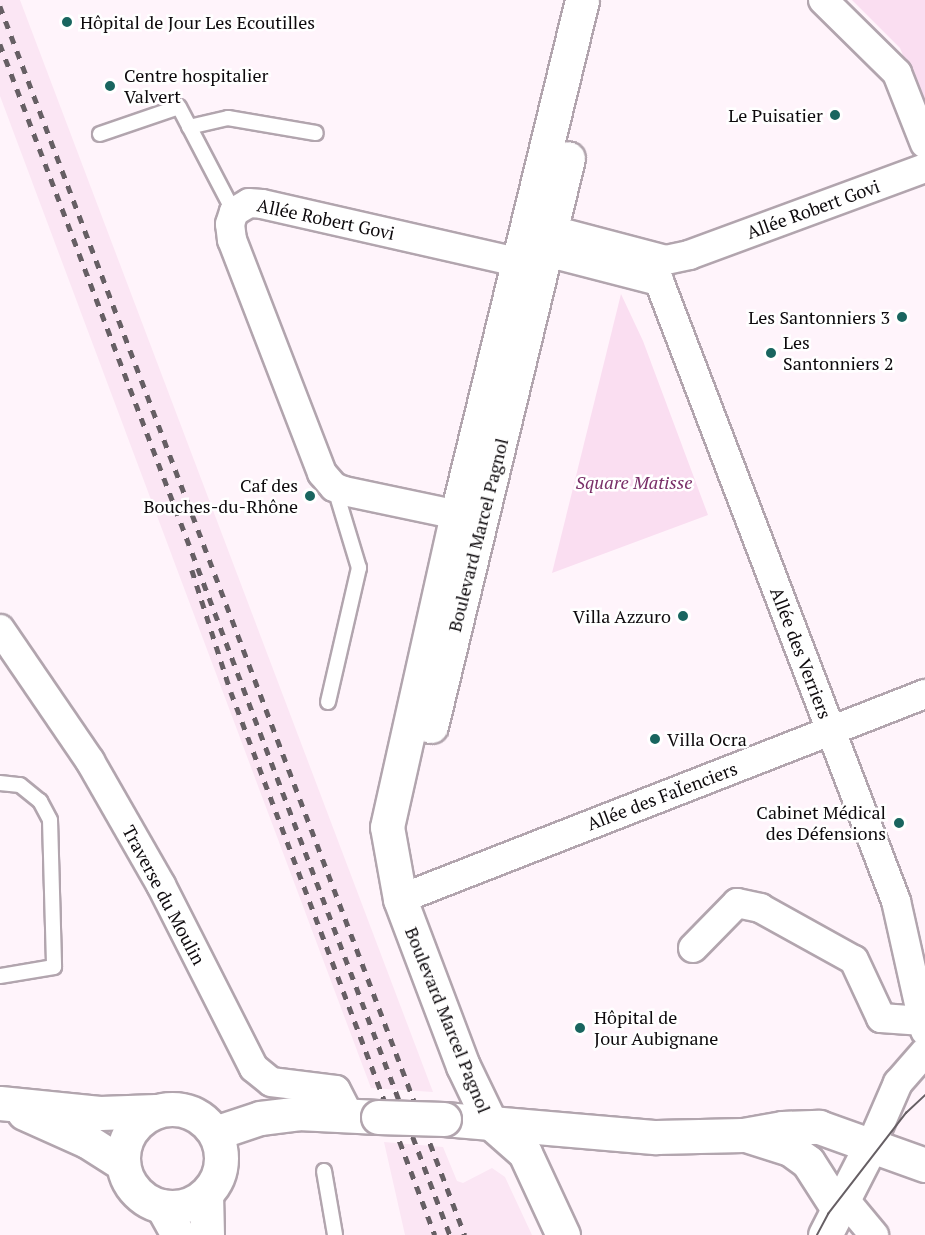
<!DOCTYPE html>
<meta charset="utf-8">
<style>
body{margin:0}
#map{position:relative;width:925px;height:1235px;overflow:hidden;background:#fff4fb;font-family:"PT Serif",serif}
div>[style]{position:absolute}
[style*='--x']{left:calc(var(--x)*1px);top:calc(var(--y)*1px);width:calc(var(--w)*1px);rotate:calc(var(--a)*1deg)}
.built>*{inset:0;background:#fbe6f4}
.green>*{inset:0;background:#fadef1}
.roads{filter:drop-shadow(2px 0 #b2a5ae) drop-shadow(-2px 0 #b2a5ae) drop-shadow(0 2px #b2a5ae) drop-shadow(0 -2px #b2a5ae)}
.service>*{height:14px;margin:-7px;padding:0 7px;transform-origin:7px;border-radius:7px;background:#fff}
.minor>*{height:28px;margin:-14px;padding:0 14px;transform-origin:14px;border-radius:14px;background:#fff}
.tertiary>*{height:33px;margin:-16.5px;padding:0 16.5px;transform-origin:16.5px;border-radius:16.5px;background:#fff}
.secondary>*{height:33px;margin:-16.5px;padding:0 16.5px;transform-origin:16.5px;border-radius:16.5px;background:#fff}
.secondary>.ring{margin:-16.5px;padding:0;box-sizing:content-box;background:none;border:33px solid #fff;border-radius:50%}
.tram>*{height:1.5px;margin:-0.75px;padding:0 0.75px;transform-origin:0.75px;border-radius:0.75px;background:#665f64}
.rail>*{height:4.5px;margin-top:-2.25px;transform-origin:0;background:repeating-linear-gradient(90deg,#665f64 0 8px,transparent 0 16px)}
.bridges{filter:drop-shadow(2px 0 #b2a5ae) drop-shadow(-2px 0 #b2a5ae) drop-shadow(0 2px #b2a5ae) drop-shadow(0 -2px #b2a5ae)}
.secondary-bridge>*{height:33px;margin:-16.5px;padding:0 16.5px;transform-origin:16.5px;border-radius:16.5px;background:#fff}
.dots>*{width:16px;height:16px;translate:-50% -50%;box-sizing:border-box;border:3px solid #fff;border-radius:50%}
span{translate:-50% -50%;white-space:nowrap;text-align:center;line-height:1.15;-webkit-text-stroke:5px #fff;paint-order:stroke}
.poi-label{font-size:18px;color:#0e0a0d}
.left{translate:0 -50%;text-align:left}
.right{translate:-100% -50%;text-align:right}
.street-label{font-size:18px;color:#0e0a0d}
.park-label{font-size:18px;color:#792f68;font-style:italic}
</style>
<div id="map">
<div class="built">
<div style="clip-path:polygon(0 0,20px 0,433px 1092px,371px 1088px,0 96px)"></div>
<div style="clip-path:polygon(384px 1142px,443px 1147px,457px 1181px,463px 1183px,492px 1168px,505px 1177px,532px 1235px,405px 1235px)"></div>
</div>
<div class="green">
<div style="clip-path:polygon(852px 0,925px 0,925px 109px,900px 48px)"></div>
<div style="clip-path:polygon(621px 294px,643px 341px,708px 515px,552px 573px)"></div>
</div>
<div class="roads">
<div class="service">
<div style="--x:189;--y:127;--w:40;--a:-13"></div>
<div style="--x:228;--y:118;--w:89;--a:9.7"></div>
<div style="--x:100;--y:134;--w:83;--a:-18.9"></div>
<div style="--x:179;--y:107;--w:119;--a:62.4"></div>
<div style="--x:328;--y:702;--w:138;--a:-77"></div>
<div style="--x:359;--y:568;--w:83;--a:-106.9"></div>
<div style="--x:0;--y:783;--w:20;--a:6"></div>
<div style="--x:20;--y:785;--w:26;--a:39"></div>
<div style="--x:40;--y:801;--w:21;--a:62"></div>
<div style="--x:50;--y:820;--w:147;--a:88.4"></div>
<div style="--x:54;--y:967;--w:55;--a:170.5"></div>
<div style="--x:324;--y:1171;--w:65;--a:80.2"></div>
</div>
<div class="minor">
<div style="--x:823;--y:0;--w:104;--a:44.6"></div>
<div style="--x:897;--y:73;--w:76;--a:68.5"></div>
<div style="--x:532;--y:239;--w:22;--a:-24"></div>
<div style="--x:552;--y:230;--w:118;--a:14.7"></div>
<div style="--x:666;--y:260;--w:24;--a:-12"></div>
<div style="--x:689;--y:255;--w:252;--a:-20.2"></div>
<div style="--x:659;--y:281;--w:664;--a:69.08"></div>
<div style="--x:896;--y:901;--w:133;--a:77.4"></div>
<div style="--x:477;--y:519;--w:136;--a:-168.1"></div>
<div style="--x:344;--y:491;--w:11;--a:-158"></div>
<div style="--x:334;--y:487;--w:18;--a:-131"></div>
<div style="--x:322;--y:473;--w:250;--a:-111.1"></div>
<div style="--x:232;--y:240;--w:16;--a:-97"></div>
<div style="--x:230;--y:224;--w:13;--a:-72"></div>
<div style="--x:234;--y:212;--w:17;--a:-31"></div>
<div style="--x:249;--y:203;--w:13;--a:4"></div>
<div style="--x:262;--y:204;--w:262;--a:12.8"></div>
<div style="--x:518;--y:262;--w:30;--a:-20"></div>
<div style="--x:546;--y:252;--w:117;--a:14.4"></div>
<div style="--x:0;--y:629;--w:160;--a:55.7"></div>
<div style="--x:90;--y:761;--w:143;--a:60.2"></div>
<div style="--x:161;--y:885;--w:205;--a:63.1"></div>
<div style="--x:254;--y:1068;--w:22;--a:39"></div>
<div style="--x:271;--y:1082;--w:65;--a:7"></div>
<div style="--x:336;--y:1090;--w:30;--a:63"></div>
<div style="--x:400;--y:899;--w:564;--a:-21.33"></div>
<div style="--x:693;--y:948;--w:63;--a:-45.6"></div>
<div style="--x:737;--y:903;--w:24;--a:12"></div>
<div style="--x:760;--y:908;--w:107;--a:29"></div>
<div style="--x:854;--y:960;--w:64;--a:65"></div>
<div style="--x:881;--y:1018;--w:42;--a:4.1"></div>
<div style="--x:871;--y:1145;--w:68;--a:-66.5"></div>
<div style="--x:898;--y:1083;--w:41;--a:-48.9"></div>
<div style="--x:844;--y:1199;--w:47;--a:50.2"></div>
</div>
<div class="tertiary">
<div style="--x:206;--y:1194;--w:41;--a:88.6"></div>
<div style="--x:162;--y:1206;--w:33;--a:61"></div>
</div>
<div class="secondary">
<div style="--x:431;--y:726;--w:584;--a:-76.44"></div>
<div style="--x:0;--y:1103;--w:100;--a:5.7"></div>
<div style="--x:100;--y:1113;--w:56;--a:-2"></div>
<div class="ring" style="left:123px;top:1109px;width:65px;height:65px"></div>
<div style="--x:24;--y:1113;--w:69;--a:24"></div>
<div style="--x:87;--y:1141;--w:43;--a:32.6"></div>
<div style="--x:444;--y:1119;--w:213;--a:4.9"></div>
<div style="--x:656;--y:1137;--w:87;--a:-1.3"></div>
<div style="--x:743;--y:1135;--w:40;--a:-10"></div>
<div style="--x:782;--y:1128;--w:37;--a:-2"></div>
<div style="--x:819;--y:1127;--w:113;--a:19.7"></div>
<div style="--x:215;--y:1133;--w:47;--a:-18.4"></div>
<div style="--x:260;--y:1118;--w:38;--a:-7"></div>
<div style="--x:298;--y:1113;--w:80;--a:2.9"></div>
<div style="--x:749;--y:1136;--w:43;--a:17.6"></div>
<div style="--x:790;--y:1149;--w:22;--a:36"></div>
<div style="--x:808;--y:1162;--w:56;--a:57.4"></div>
<div style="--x:563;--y:1235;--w:90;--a:-114.9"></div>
<div style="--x:525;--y:1153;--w:47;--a:-138.5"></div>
<div style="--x:490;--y:1122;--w:62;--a:-115.7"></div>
<div style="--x:463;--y:1066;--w:178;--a:-110.7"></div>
<div style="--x:400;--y:899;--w:73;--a:-100.2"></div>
<div style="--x:387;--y:827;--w:321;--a:-77.4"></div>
<div style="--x:457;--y:514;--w:529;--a:-76.33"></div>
<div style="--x:825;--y:1235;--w:101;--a:-62.9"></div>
</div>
</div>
<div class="tram">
<div style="--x:817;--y:1235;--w:24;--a:-62"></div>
<div style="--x:828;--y:1214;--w:128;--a:-52.3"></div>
<div style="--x:906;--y:1113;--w:26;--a:-43"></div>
</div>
<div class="rail">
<div style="--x:0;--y:6;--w:1314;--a:69.28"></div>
<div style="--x:0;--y:44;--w:1273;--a:69.3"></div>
<div style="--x:192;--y:570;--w:128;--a:72.3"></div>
<div style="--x:231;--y:692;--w:580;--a:69.41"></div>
</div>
<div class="bridges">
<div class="secondary-bridge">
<div style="--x:378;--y:1117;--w:66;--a:1.7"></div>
</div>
</div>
<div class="dots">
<div style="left:67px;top:22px;background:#19655f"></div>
<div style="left:110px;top:86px;background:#19655f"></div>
<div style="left:835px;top:115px;background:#19655f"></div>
<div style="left:902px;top:317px;background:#19655f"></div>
<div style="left:771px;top:353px;background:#19655f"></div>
<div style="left:310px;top:496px;background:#19655f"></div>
<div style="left:683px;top:616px;background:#19655f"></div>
<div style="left:655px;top:739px;background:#19655f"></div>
<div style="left:899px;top:823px;background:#19655f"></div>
<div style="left:580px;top:1028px;background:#19655f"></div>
</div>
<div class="poi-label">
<span class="left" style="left:80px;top:22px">Hôpital de Jour Les Ecoutilles</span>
<span class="left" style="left:124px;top:86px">Centre hospitalier<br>Valvert</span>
<span class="right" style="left:823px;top:115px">Le Puisatier</span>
<span class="right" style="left:890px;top:317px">Les Santonniers 3</span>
<span class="left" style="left:783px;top:353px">Les<br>Santonniers 2</span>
<span class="right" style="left:298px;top:496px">Caf des<br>Bouches-du-Rhône</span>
<span class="right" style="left:671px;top:616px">Villa Azzuro</span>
<span class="left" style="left:667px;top:739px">Villa Ocra</span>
<span class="right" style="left:886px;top:823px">Cabinet Médical<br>des Défensions</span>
<span class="left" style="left:594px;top:1028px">Hôpital de<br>Jour Aubignane</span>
</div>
<div class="street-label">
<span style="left:813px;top:209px;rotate:-20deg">Allée Robert Govi</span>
<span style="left:326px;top:219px;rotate:12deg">Allée Robert Govi</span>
<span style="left:478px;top:535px;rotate:-76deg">Boulevard Marcel Pagnol</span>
<span style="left:801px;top:653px;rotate:69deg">Allée des Verriers</span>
<span style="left:662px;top:796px;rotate:-21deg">Allée des FaÏenciers</span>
<span style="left:164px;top:895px;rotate:62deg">Traverse du Moulin</span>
<span style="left:448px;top:1020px;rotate:68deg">Boulevard Marcel Pagnol</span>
</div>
<div class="park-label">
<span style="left:634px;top:482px">Square Matisse</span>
</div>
</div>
